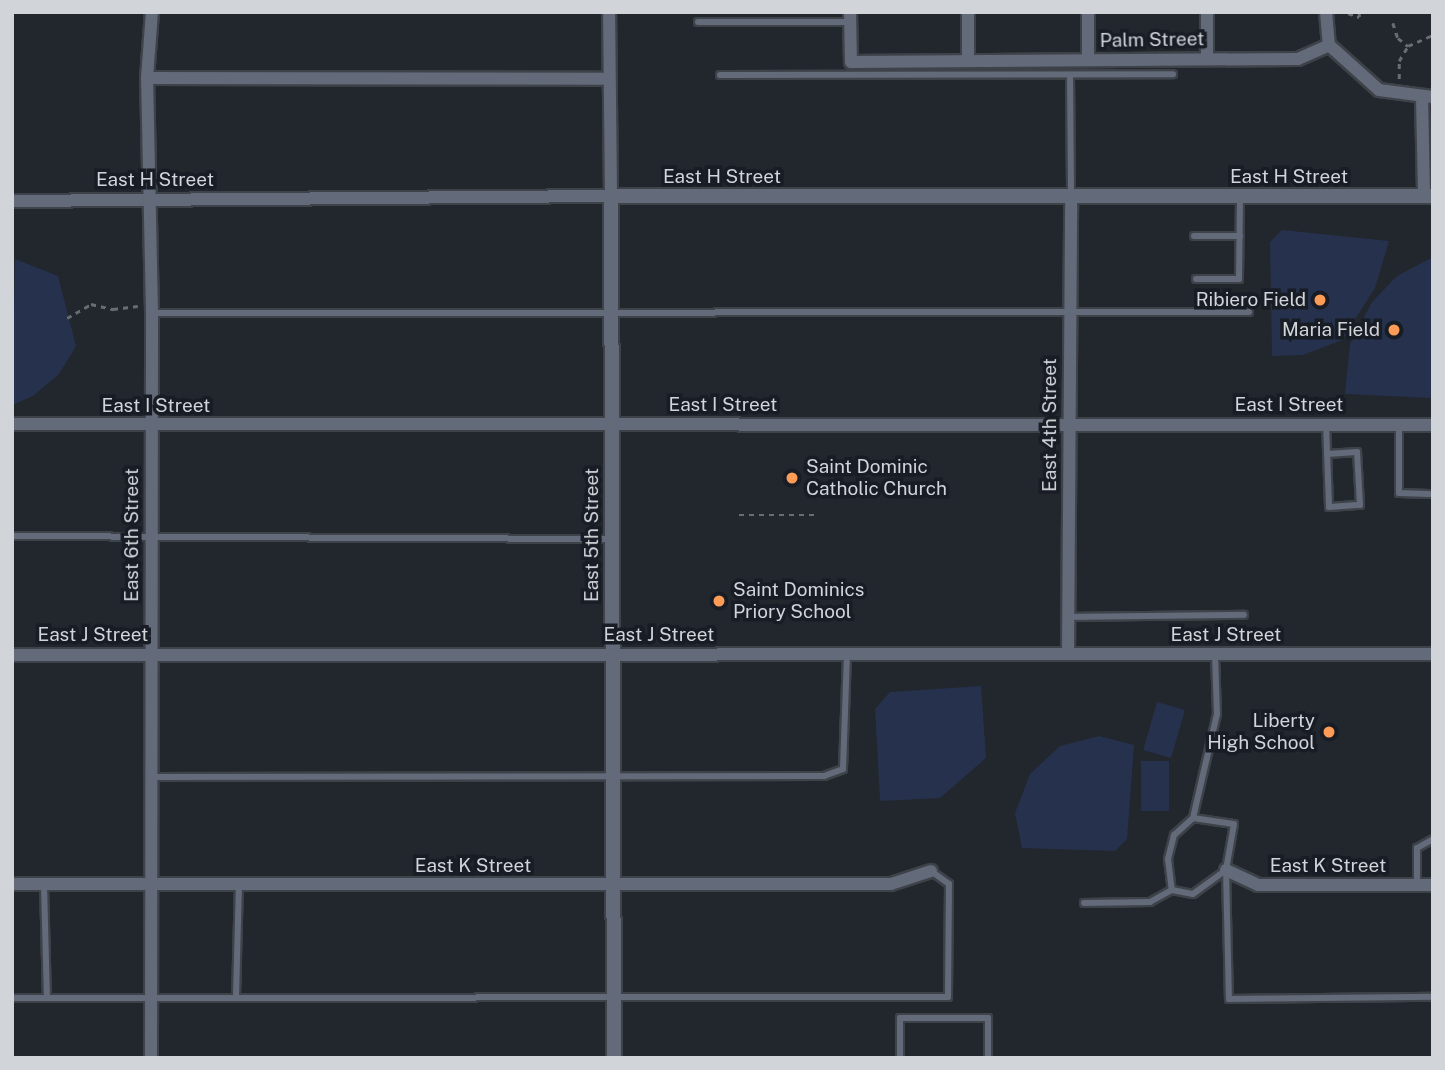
<!DOCTYPE html>
<style>
body{margin:0}
#map{position:relative;width:1445px;height:1070px;overflow:hidden;background:#22262d;font-family:"Public Sans",sans-serif}
div>[style]{position:absolute}
[style*='--x']{left:calc(var(--x)*1px);top:calc(var(--y)*1px);width:calc(var(--w)*1px);rotate:calc(var(--a)*1deg)}
.green>*{inset:0;background:#26324d;transform-origin:0 0}
.path>*{height:2.5px;margin-top:-1.25px;transform-origin:0;background:repeating-linear-gradient(90deg,#696c72 0 5px,transparent 0 10px)}
.roads{filter:drop-shadow(2px 0 #3e4249) drop-shadow(-2px 0 #3e4249) drop-shadow(0 2px #3e4249) drop-shadow(0 -2px #3e4249)}
.service>*{height:6px;margin:-3px;padding:0 3px;transform-origin:3px;border-radius:3px;background:#636a79}
.minor>*{height:12px;margin:-6px;padding:0 6px;transform-origin:6px;border-radius:6px;background:#636a79}
.tertiary>*{height:14px;margin:-7px;padding:0 7px;transform-origin:7px;border-radius:7px;background:#636a79}
.dots>*{width:19px;height:19px;translate:-50% -50%;box-sizing:border-box;border:4px solid #181c24;border-radius:50%}
span{translate:-50% -50%;white-space:nowrap;text-align:center;line-height:1.15;-webkit-text-stroke:7px #181c24;paint-order:stroke}
.street-label{font-size:19px;color:#d1d4d9}
.poi-label{font-size:19px;color:#d1d4d9}
.right{translate:-100% -50%;text-align:right}
.left{translate:0 -50%;text-align:left}
.frame{position:absolute;inset:0;border:14px solid #d1d4d9;pointer-events:none}
</style>
<div id="map">
<div class="green">
<div style="clip-path:polygon(1282px 230px,1389px 241px,1375px 288px,1342px 340px,1303px 355px,1272px 356px,1270px 242px)"></div>
<div style="clip-path:polygon(1433px 257px,1433px 398px,1345px 394px,1350px 344px,1372px 302px,1397px 276px)"></div>
<div style="clip-path:polygon(15px 259px,58px 276px,76px 346px,59px 374px,33px 396px,12px 405px)"></div>
<div style="clip-path:polygon(981px 686px,986px 758px,940px 798px,880px 801px,875px 709px,890px 692px)"></div>
<div style="left:1157px;top:702px;width:29px;height:50px;rotate:16deg"></div>
<div style="clip-path:polygon(1099px 736px,1134px 745px,1127px 839px,1115px 851px,1022px 848px,1015px 813px,1030px 774px,1060px 746px)"></div>
<div style="left:1141px;top:761px;width:28px;height:50px"></div>
</div>
<div class="path">
<div style="--x:1348;--y:13;--w:12;--a:20"></div>
<div style="--x:1359;--y:17;--w:5;--a:-90"></div>
<div style="--x:1393;--y:23;--w:16;--a:72"></div>
<div style="--x:1398;--y:38;--w:13;--a:39"></div>
<div style="--x:1399;--y:79;--w:18;--a:-90"></div>
<div style="--x:1399;--y:61;--w:17;--a:-59"></div>
<div style="--x:1408;--y:46;--w:27;--a:-24"></div>
<div style="--x:67;--y:318;--w:28;--a:-30"></div>
<div style="--x:91;--y:304;--w:23;--a:13"></div>
<div style="--x:113;--y:309;--w:25;--a:-7"></div>
<div style="--x:739;--y:515;--w:80;--a:0"></div>
</div>
<div class="roads">
<div class="service">
<div style="--x:698;--y:22;--w:152;--a:0"></div>
<div style="--x:720;--y:75;--w:453;--a:-0.1"></div>
<div style="--x:1070;--y:75;--w:120;--a:89.5"></div>
<div style="--x:1194;--y:236;--w:46;--a:0"></div>
<div style="--x:1196;--y:279;--w:43;--a:0"></div>
<div style="--x:1239;--y:279;--w:82;--a:-89.3"></div>
<div style="--x:152;--y:313;--w:1097;--a:-0.05"></div>
<div style="--x:1326;--y:424;--w:83;--a:87.9"></div>
<div style="--x:1329;--y:507;--w:31;--a:-4"></div>
<div style="--x:1360;--y:505;--w:53;--a:-93.2"></div>
<div style="--x:1357;--y:452;--w:30;--a:176"></div>
<div style="--x:1399;--y:425;--w:68;--a:90"></div>
<div style="--x:1399;--y:493;--w:30;--a:2"></div>
<div style="--x:12;--y:536;--w:599;--a:0.29"></div>
<div style="--x:1068;--y:617;--w:176;--a:-0.7"></div>
<div style="--x:1215;--y:654;--w:60;--a:88.1"></div>
<div style="--x:1217;--y:714;--w:107;--a:103"></div>
<div style="--x:1193;--y:818;--w:41;--a:8.3"></div>
<div style="--x:1234;--y:824;--w:47;--a:99.9"></div>
<div style="--x:1226;--y:870;--w:129;--a:88.7"></div>
<div style="--x:1229;--y:999;--w:204;--a:-0.6"></div>
<div style="--x:152;--y:777;--w:672;--a:-0.09"></div>
<div style="--x:824;--y:776;--w:20;--a:-20"></div>
<div style="--x:843;--y:769;--w:115;--a:-88"></div>
<div style="--x:1193;--y:818;--w:25;--a:138"></div>
<div style="--x:1174;--y:835;--w:25;--a:104"></div>
<div style="--x:1168;--y:859;--w:31;--a:83"></div>
<div style="--x:1172;--y:890;--w:21;--a:11"></div>
<div style="--x:1193;--y:894;--w:41;--a:-36"></div>
<div style="--x:44;--y:885;--w:113;--a:88.5"></div>
<div style="--x:1417;--y:885;--w:37;--a:-90"></div>
<div style="--x:1417;--y:848;--w:18;--a:-29"></div>
<div style="--x:1084;--y:903;--w:66;--a:-0.9"></div>
<div style="--x:1150;--y:902;--w:25;--a:-29"></div>
<div style="--x:236;--y:997;--w:112;--a:-88.5"></div>
<div style="--x:12;--y:998;--w:936;--a:-0.06"></div>
<div style="--x:948;--y:997;--w:113;--a:-89.5"></div>
<div style="--x:949;--y:884;--w:22;--a:-144"></div>
<div style="--x:900;--y:1058;--w:40;--a:-90"></div>
<div style="--x:900;--y:1018;--w:88;--a:0"></div>
<div style="--x:988;--y:1018;--w:40;--a:90"></div>
</div>
<div class="minor">
<div style="--x:850;--y:12;--w:50;--a:88.9"></div>
<div style="--x:851;--y:62;--w:447;--a:-0.4"></div>
<div style="--x:1298;--y:59;--w:34;--a:-24"></div>
<div style="--x:1329;--y:45;--w:67;--a:42"></div>
<div style="--x:1379;--y:90;--w:54;--a:7.4"></div>
<div style="--x:1088;--y:12;--w:48;--a:90"></div>
<div style="--x:1207;--y:12;--w:46;--a:90"></div>
<div style="--x:1326;--y:12;--w:33;--a:85"></div>
<div style="--x:968;--y:61;--w:49;--a:-90"></div>
<div style="--x:147;--y:78;--w:462;--a:0.1"></div>
<div style="--x:1422;--y:97;--w:99;--a:88.8"></div>
<div style="--x:12;--y:201;--w:599;--a:-0.48"></div>
<div style="--x:611;--y:196;--w:184;--a:-90.6"></div>
<div style="--x:12;--y:424;--w:1421;--a:0.04"></div>
<div style="--x:1068;--y:654;--w:458;--a:-89.6"></div>
<div style="--x:12;--y:655;--w:1421;--a:-0.04"></div>
<div style="--x:1226;--y:870;--w:35;--a:25"></div>
<div style="--x:1258;--y:885;--w:175;--a:0"></div>
<div style="--x:12;--y:884;--w:879;--a:0"></div>
<div style="--x:891;--y:884;--w:42;--a:-18"></div>
<div style="--x:151;--y:1058;--w:745;--a:-89.92"></div>
<div style="--x:152;--y:313;--w:235;--a:-91.2"></div>
<div style="--x:147;--y:78;--w:66;--a:-85.7"></div>
</div>
<div class="tertiary">
<div style="--x:614;--y:1058;--w:862;--a:-90.2"></div>
<div style="--x:611;--y:196;--w:822;--a:0"></div>
</div>
</div>
<div class="dots">
<div style="left:1320px;top:300px;background:#fd9c56"></div>
<div style="left:1394px;top:330px;background:#fd9c56"></div>
<div style="left:792px;top:478px;background:#fd9c56"></div>
<div style="left:719px;top:601px;background:#fd9c56"></div>
<div style="left:1329px;top:732px;background:#fd9c56"></div>
</div>
<div class="street-label">
<span style="left:1152px;top:40px;rotate:-1deg">Palm Street</span>
<span style="left:722px;top:177px">East H Street</span>
<span style="left:1289px;top:177px">East H Street</span>
<span style="left:155px;top:180px">East H Street</span>
<span style="left:723px;top:405px">East I Street</span>
<span style="left:1289px;top:405px">East I Street</span>
<span style="left:156px;top:406px">East I Street</span>
<span style="left:1050px;top:425px;rotate:-90deg">East 4th Street</span>
<span style="left:132px;top:535px;rotate:-90deg">East 6th Street</span>
<span style="left:592px;top:535px;rotate:-90deg">East 5th Street</span>
<span style="left:93px;top:635px">East J Street</span>
<span style="left:659px;top:635px">East J Street</span>
<span style="left:1226px;top:635px">East J Street</span>
<span style="left:473px;top:866px">East K Street</span>
<span style="left:1328px;top:866px">East K Street</span>
</div>
<div class="poi-label">
<span class="right" style="left:1306px;top:300px">Ribiero Field</span>
<span class="right" style="left:1380px;top:330px">Maria Field</span>
<span class="left" style="left:806px;top:478px">Saint Dominic<br>Catholic Church</span>
<span class="left" style="left:733px;top:601px">Saint Dominics<br>Priory School</span>
<span class="right" style="left:1315px;top:732px">Liberty<br>High School</span>
</div>
<div class="frame"></div>
</div>
